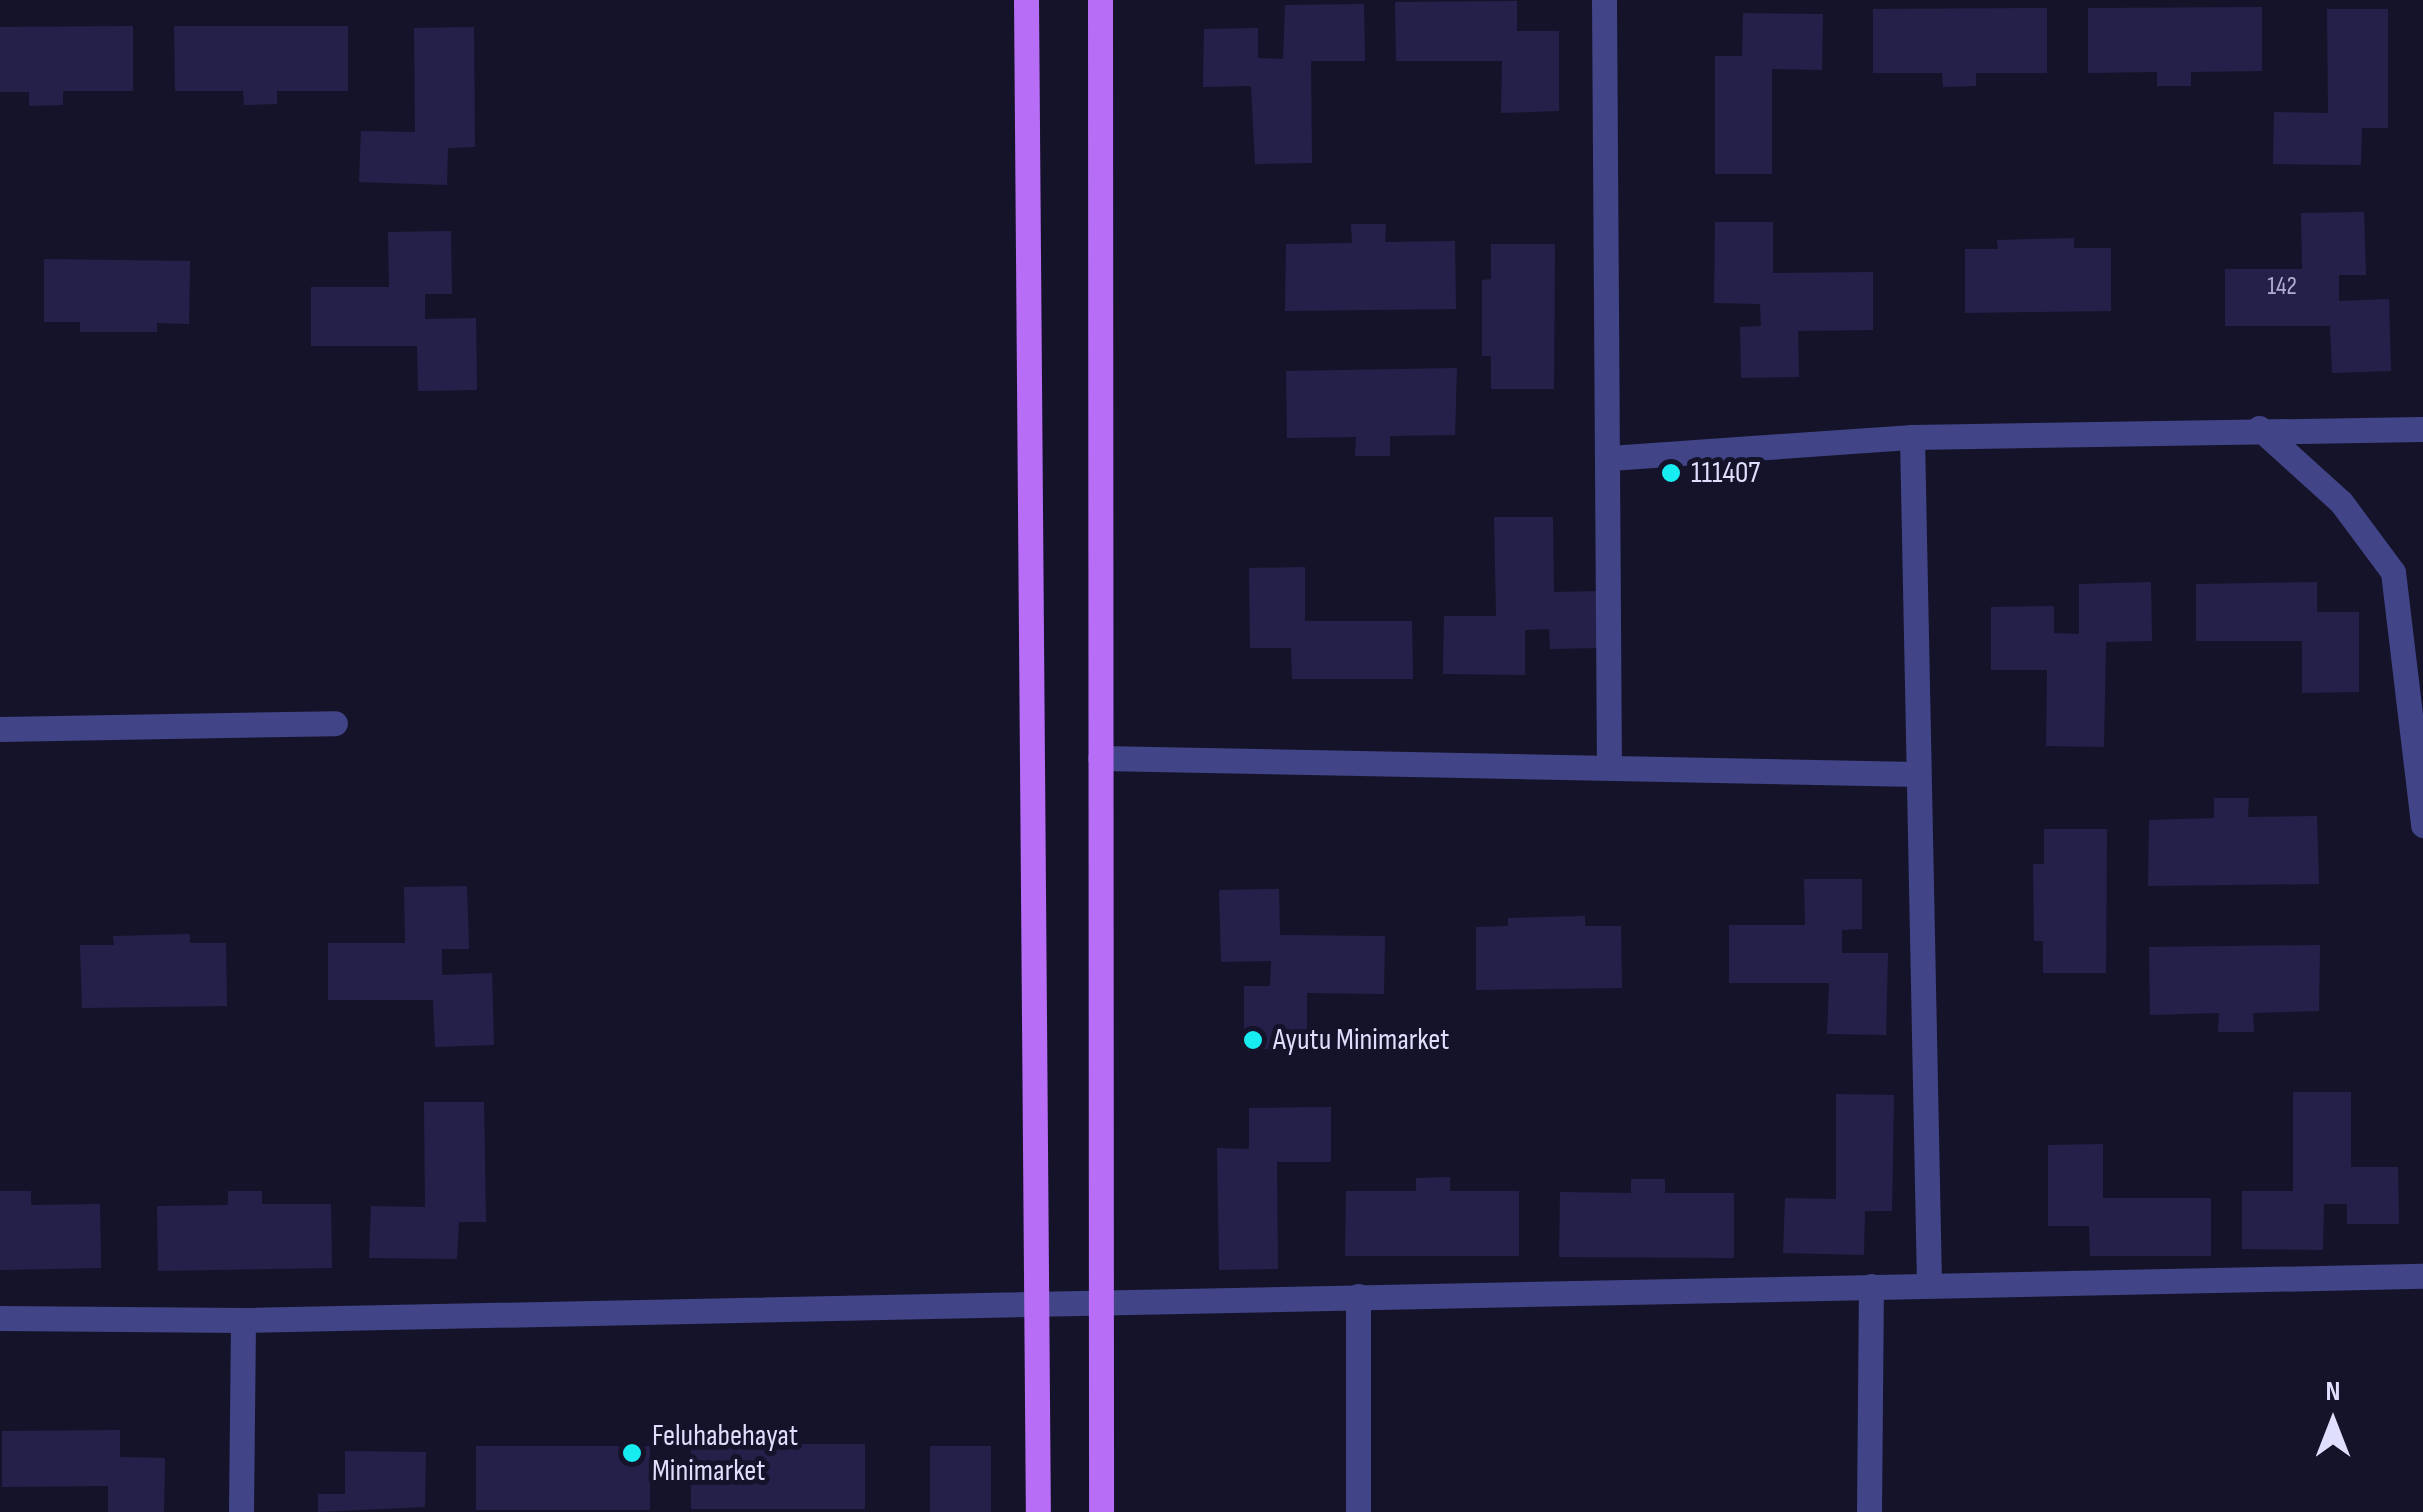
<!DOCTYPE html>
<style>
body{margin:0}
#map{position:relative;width:2423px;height:1512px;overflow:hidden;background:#15132a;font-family:"Sofia Sans Condensed",sans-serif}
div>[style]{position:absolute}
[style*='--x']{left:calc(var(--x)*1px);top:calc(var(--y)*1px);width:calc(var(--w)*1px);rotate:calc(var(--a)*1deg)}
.building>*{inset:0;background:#25204a;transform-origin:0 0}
.street>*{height:25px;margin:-12.5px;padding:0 12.5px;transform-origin:12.5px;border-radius:12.5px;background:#414486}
.primary>*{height:25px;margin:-12.5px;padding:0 12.5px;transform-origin:12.5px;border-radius:12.5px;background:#b76df6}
.dots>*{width:28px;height:28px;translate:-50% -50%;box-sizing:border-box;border:5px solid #15132a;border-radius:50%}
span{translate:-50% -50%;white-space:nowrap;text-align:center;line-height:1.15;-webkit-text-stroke:10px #15132a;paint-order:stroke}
.number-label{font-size:25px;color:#b0aed0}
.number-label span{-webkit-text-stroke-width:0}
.poi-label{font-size:30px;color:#dfdefd}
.left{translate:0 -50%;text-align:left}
.north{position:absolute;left:2283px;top:1372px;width:100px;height:100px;-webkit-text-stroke:8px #15132a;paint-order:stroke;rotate:0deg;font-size:28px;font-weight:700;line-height:40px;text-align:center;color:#dfdefd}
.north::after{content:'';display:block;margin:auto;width:35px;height:45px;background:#dfdefd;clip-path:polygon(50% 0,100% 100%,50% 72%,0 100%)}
</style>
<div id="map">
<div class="building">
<div style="clip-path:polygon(1517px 1px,1517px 31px,1559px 31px,1559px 111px,1501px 113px,1502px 61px,1396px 61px,1395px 2px)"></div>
<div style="clip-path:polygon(1364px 4px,1365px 61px,1311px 61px,1312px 163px,1255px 164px,1251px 86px,1203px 87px,1204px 29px,1258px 28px,1258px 58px,1283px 59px,1285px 5px)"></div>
<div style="clip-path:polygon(2262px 7px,2262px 71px,2191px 72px,2191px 86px,2157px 86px,2157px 72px,2088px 73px,2088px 8px)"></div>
<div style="clip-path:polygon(2047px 8px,2047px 73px,1976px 73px,1976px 86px,1943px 87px,1942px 73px,1873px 73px,1873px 9px)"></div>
<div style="clip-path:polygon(2327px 9px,2388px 9px,2388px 128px,2362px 128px,2361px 165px,2273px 164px,2274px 112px,2328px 113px)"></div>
<div style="clip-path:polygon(1743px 13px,1823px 14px,1822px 70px,1772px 69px,1772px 174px,1715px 174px,1715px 56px,1742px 56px)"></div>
<div style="clip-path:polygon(133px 26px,133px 91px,63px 91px,63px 105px,29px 106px,29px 92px,0 92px,0 27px)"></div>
<div style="clip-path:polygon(174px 26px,348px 26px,348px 91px,277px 91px,277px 104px,244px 105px,243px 91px,175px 91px)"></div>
<div style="clip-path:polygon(474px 27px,475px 147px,448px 148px,447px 185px,359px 182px,361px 131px,415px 132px,414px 28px)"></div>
<div style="clip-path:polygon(2364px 212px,2366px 275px,2339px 275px,2339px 301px,2389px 299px,2391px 371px,2332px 373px,2330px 326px,2225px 326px,2225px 269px,2302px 269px,2301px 213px)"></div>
<div style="clip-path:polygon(1715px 222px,1773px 222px,1773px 273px,1873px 272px,1873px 330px,1798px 331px,1799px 377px,1741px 378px,1740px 327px,1761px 326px,1760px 304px,1714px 303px)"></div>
<div style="clip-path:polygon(1351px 224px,1386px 224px,1385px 242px,1455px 241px,1456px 309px,1285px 311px,1286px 244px,1352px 243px)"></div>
<div style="clip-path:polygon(451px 231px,452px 294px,425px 294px,425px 319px,476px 318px,477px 390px,418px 391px,417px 346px,311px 346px,311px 287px,389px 287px,388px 232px)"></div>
<div style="clip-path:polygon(2074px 238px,2074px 248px,2111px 248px,2111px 311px,1965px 313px,1965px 249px,1998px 249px,1997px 240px)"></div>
<div style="clip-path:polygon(1491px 244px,1555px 244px,1554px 389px,1491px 389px,1491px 356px,1482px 356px,1482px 280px,1491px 279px)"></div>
<div style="clip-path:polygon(44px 259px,190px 261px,189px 324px,157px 323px,157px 332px,80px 332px,80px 322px,44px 322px)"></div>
<div style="clip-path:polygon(1457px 368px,1455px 435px,1390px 436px,1390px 456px,1355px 456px,1356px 437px,1287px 438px,1286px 371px)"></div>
<div style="clip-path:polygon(1494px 517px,1553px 517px,1554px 592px,1600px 591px,1601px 648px,1550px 649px,1549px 629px,1525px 630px,1525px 675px,1443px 674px,1444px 616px,1496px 616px)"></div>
<div style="clip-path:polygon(1305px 567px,1305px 621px,1412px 621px,1413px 679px,1292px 679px,1291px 648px,1250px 648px,1249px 568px)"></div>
<div style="clip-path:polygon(2151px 582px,2152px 641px,2106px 642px,2104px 747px,2046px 746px,2047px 670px,1991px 670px,1991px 607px,2054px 606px,2054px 633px,2079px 634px,2079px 584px)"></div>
<div style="clip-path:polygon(2317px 582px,2317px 612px,2359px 612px,2359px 692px,2302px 693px,2302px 641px,2196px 641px,2196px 584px)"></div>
<div style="clip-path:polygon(2214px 798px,2249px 798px,2248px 817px,2317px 816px,2319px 884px,2148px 886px,2149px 820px,2214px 818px)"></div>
<div style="clip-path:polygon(2044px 829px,2107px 829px,2106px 973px,2043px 973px,2043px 941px,2034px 941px,2033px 864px,2044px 864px)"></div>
<div style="clip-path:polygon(1804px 879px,1862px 879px,1862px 929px,1842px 930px,1842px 953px,1888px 953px,1886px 1035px,1827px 1034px,1829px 983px,1729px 983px,1729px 925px,1805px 925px)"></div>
<div style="clip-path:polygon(467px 886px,469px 949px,442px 949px,442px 975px,492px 973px,494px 1045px,435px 1047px,433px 1000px,328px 1000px,328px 943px,405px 943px,404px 887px)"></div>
<div style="clip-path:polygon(1279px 889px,1280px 935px,1385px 936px,1384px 994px,1307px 993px,1307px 1049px,1244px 1049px,1244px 986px,1270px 986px,1271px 961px,1221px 962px,1219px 890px)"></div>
<div style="clip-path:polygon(1585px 916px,1585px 926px,1621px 926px,1622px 988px,1476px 990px,1476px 927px,1508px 926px,1508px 918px)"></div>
<div style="clip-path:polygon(190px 934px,190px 943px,226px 943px,227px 1006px,82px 1008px,80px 945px,114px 945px,113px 936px)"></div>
<div style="clip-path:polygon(2320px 945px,2319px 1011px,2253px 1013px,2254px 1032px,2218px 1032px,2219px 1013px,2150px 1015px,2149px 947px)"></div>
<div style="clip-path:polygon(2293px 1092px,2351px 1092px,2351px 1167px,2398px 1167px,2399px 1224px,2347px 1224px,2347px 1204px,2324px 1204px,2323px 1250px,2242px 1249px,2242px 1191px,2293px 1191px)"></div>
<div style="clip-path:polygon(1836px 1094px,1894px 1095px,1892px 1211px,1865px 1211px,1864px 1255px,1783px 1253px,1785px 1198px,1836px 1199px)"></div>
<div style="clip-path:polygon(424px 1102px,484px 1102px,486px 1222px,459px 1222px,457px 1259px,369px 1258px,371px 1206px,425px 1207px)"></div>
<div style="clip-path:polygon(1331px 1107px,1331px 1162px,1277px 1162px,1278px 1269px,1219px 1270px,1217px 1148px,1249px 1149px,1249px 1108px)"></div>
<div style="clip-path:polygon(2103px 1144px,2103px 1198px,2211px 1198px,2211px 1256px,2090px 1256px,2089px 1226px,2048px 1226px,2048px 1145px)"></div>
<div style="clip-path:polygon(1450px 1177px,1450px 1191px,1519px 1191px,1519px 1256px,1345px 1256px,1346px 1191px,1416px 1191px,1416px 1178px)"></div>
<div style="clip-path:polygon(1631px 1179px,1665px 1179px,1665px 1193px,1734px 1193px,1734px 1258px,1559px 1257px,1560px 1192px,1631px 1193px)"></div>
<div style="clip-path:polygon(0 1191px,31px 1191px,31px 1205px,100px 1204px,101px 1268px,0 1270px)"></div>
<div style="clip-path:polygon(228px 1191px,262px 1191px,262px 1204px,331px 1204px,332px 1268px,158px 1271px,157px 1206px,228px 1205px)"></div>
<div style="clip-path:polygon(120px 1430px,120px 1457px,165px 1458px,164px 1512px,108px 1512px,108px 1486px,2px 1487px,2px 1431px)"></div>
<div style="left:865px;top:1444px;width:65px;height:174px;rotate:90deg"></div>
<div style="left:650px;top:1446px;width:64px;height:174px;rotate:90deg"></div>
<div style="left:991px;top:1446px;width:66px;height:61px;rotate:90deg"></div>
<div style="clip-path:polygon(345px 1451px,426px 1452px,425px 1507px,318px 1512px,318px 1494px,345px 1494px)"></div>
</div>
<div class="street">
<div style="--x:1604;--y:0;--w:765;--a:89.63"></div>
<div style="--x:2259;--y:428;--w:110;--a:42.1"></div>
<div style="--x:2341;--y:502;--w:87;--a:53.4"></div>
<div style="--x:2393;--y:572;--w:255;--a:83.2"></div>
<div style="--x:1912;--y:437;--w:847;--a:88.85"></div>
<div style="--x:1610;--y:458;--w:303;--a:-4"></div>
<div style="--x:1912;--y:437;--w:511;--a:-0.9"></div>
<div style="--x:0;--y:729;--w:335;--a:-1"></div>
<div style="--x:1100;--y:758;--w:817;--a:1.12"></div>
<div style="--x:1358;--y:1296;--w:216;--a:90"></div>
<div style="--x:0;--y:1318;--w:243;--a:0.5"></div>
<div style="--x:243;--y:1320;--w:2180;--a:-1.16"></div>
<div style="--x:241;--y:1512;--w:192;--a:-89.4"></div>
<div style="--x:1869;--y:1512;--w:226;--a:-89.5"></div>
</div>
<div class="primary">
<div style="--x:1026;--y:0;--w:1512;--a:89.55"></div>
<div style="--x:1100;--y:0;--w:1512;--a:89.96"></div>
</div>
<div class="dots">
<div style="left:1671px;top:473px;background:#17ecf0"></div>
<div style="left:1253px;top:1040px;background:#17ecf0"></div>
<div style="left:632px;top:1453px;background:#17ecf0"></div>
</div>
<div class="number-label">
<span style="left:2282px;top:287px">142</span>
</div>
<div class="poi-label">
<span class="left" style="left:1691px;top:473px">111407</span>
<span class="left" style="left:1273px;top:1040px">Ayutu Minimarket</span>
<span class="left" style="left:652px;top:1453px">Feluhabehayat<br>Minimarket</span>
</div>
<div class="north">N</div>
</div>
